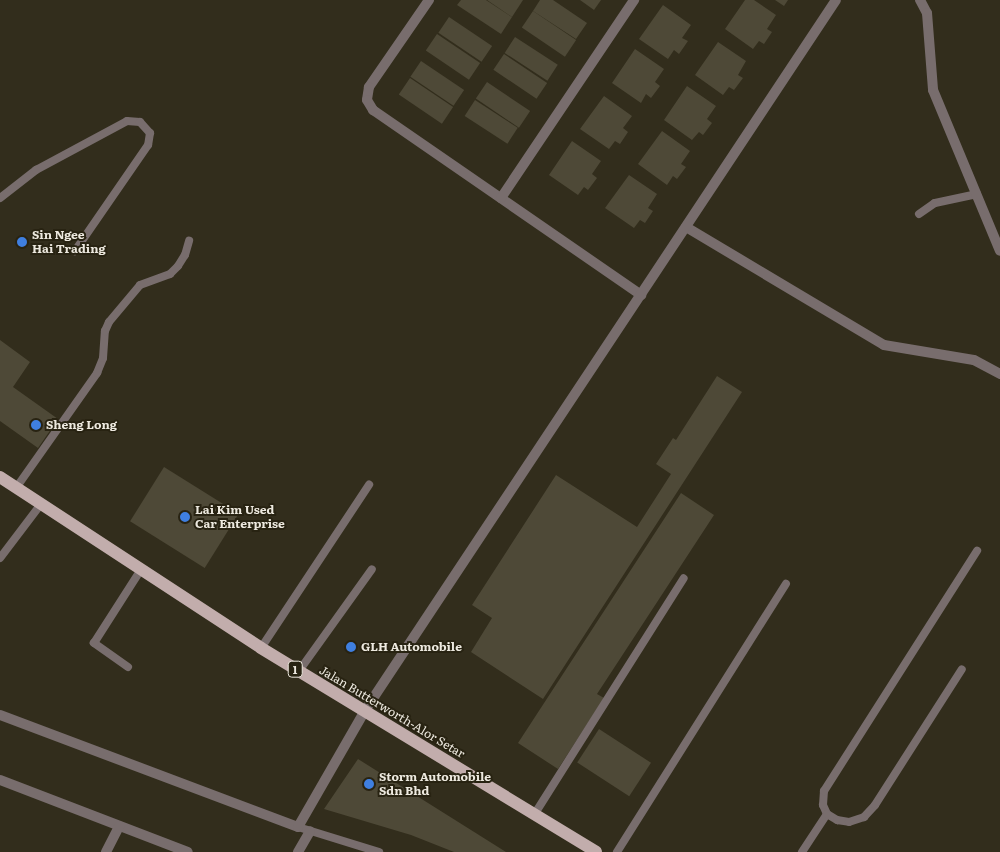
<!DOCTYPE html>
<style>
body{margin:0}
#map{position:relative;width:1000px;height:852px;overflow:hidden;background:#322d1c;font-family:Literata,serif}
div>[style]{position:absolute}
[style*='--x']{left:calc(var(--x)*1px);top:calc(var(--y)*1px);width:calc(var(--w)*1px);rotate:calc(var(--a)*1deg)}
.building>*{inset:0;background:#4e4937;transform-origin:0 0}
.service>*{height:8px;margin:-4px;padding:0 4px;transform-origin:4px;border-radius:4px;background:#786d6d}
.minor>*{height:10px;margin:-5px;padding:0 5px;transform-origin:5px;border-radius:5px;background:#786d6d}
.tertiary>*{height:10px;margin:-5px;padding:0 5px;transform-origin:5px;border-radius:5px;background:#786d6d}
.primary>*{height:12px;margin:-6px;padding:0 6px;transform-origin:6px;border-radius:6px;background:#c2adac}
.dots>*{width:14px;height:14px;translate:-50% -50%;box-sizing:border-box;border:2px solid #282312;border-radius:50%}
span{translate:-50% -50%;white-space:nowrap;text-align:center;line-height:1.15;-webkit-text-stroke:4px #282312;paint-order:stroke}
.shield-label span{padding:1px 4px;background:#282312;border:1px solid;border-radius:4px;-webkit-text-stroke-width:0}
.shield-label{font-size:11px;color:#ede9df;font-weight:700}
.poi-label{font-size:12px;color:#ede9df;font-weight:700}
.left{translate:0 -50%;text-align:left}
.street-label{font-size:12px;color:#ede9df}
</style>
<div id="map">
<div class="building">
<div style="clip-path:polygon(461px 0,486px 0,512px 17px,501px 34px,457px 5px)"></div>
<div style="clip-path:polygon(487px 0,523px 0,512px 17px)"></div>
<div style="clip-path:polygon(540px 0,553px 0,587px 23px,576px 39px,533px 11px)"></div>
<div style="clip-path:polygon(580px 0,601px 0,594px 10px)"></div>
<div style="clip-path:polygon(745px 0,754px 0,776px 15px,767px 29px,772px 32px,764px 44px,759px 41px,753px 49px,725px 29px)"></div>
<div style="clip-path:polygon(775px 0,788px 0,784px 6px)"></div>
<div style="clip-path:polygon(663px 5px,691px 25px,682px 38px,688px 41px,679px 54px,674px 50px,668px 59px,639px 39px)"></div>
<div style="left:533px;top:11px;width:52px;height:20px;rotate:34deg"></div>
<div style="left:449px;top:17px;width:52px;height:19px;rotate:34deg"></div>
<div style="left:437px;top:34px;width:52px;height:20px;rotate:34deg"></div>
<div style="left:515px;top:37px;width:51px;height:19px;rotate:33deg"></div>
<div style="clip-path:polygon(718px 42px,746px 61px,738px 75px,743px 78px,734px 90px,729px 87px,723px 95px,695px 75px)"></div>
<div style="clip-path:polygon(635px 49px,664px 69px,655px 82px,660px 86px,651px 98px,646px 94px,641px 103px,612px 83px)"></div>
<div style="left:504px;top:54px;width:52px;height:19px;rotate:34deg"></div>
<div style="left:421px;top:61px;width:52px;height:19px;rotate:34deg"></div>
<div style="left:410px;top:78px;width:52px;height:20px;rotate:34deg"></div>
<div style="left:487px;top:82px;width:52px;height:20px;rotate:34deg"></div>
<div style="clip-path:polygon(687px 86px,716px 106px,707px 119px,712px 123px,703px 135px,699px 132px,692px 140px,664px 120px)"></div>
<div style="clip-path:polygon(604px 96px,632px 116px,623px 128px,628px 132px,620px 144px,615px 141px,609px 149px,580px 129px)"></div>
<div style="left:475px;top:100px;width:51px;height:19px;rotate:33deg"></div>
<div style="clip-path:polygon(662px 131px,690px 151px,681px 164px,686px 167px,677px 179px,673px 176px,667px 185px,638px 164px)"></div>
<div style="clip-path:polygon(572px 141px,601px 161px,592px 174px,597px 178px,588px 190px,584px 187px,578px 195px,549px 175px)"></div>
<div style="clip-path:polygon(629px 175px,657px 194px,648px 208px,653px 211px,645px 223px,640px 220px,634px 228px,605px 208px)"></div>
<div style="clip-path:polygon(0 340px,30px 362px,13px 387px,58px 419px,38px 448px,0 421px)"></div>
<div style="clip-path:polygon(717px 376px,742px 392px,543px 699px,471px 652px,492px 618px,472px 605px,556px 475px,637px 527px,671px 474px,656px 464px,673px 438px,676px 440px)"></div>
<div style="left:164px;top:467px;width:88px;height:64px;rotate:32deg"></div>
<div style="clip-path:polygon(681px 493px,714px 515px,597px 694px,604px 698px,558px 769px,518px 743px)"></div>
<div style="left:599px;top:729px;width:62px;height:40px;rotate:33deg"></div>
<div style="clip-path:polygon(358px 759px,506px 852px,454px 852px,411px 835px,324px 809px)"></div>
</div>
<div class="service">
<div style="--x:0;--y:198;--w:46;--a:-37.9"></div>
<div style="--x:36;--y:170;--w:103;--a:-28.3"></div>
<div style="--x:127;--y:121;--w:13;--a:4"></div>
<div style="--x:140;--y:122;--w:15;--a:48"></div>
<div style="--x:150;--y:133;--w:12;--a:99"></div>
<div style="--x:148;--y:145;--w:129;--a:124.6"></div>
<div style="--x:919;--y:214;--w:19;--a:-35"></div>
<div style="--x:935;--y:203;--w:43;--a:-12.1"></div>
<div style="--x:16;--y:488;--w:141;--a:-54.8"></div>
<div style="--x:97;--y:373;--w:16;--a:-68"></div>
<div style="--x:103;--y:358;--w:27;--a:-86"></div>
<div style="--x:105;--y:331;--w:10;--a:-66"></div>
<div style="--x:109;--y:322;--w:48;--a:-50"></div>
<div style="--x:140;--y:285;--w:32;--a:-20"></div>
<div style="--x:170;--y:274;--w:11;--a:-45"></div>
<div style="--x:178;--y:266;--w:13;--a:-58"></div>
<div style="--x:185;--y:255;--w:15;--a:-74"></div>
<div style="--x:0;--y:558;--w:68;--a:-52.8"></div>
<div style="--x:261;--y:648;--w:196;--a:-56.5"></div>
<div style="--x:128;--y:667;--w:42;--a:-144.8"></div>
<div style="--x:94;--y:643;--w:85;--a:-57.4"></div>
<div style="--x:299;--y:671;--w:125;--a:-54.4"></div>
<div style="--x:827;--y:814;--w:10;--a:-114"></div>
<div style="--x:823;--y:805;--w:14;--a:-86"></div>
<div style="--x:824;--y:791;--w:285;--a:-57.5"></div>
<div style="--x:534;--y:815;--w:280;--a:-57.7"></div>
<div style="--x:298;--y:827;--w:85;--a:17.2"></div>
<div style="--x:617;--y:852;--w:317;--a:-57.8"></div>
<div style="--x:802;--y:852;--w:45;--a:-56.7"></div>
<div style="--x:827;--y:814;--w:12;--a:31"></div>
<div style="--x:837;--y:820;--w:12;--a:9"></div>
<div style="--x:849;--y:822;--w:16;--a:-18"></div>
<div style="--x:864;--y:817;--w:16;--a:-47"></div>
<div style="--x:875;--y:805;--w:161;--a:-57.4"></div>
</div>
<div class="minor">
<div style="--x:429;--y:0;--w:106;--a:124.6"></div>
<div style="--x:369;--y:87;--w:13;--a:99"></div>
<div style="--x:367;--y:100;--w:12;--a:59"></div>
<div style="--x:373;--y:110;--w:326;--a:34.6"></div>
<div style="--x:920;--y:0;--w:15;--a:62"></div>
<div style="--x:927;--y:13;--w:77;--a:85.5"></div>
<div style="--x:933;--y:90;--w:174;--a:67.4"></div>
<div style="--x:501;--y:198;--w:239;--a:-56.1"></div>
<div style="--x:686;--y:227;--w:230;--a:30.8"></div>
<div style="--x:884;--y:345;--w:91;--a:9.5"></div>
<div style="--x:974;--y:360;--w:30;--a:28"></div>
<div style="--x:364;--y:712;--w:854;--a:-56.46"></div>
<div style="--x:0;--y:780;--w:201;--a:21"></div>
<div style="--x:106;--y:852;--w:29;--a:-63"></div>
<div style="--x:298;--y:852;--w:24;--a:-60"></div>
</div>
<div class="tertiary">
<div style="--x:0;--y:715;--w:318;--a:20.6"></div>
<div style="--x:298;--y:827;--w:133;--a:-60.1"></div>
</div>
<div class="primary">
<div style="--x:0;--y:477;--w:312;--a:33.2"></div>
<div style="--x:261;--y:648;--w:392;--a:31.3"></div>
</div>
<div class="dots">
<div style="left:22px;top:242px;background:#3f7fe0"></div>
<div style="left:36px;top:425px;background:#3f7fe0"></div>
<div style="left:185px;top:517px;background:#3f7fe0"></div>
<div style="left:351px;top:647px;background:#3f7fe0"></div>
<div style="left:369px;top:784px;background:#3f7fe0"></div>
</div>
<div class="shield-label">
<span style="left:295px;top:669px">1</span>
</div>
<div class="poi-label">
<span class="left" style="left:32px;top:242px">Sin Ngee<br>Hai Trading</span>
<span class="left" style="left:46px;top:425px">Sheng Long</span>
<span class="left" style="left:195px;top:517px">Lai Kim Used<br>Car Enterprise</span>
<span class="left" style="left:361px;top:647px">GLH Automobile</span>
<span class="left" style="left:379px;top:784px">Storm Automobile<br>Sdn Bhd</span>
</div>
<div class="street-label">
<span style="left:392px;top:712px;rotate:31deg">Jalan Butterworth-Alor Setar</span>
</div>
</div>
